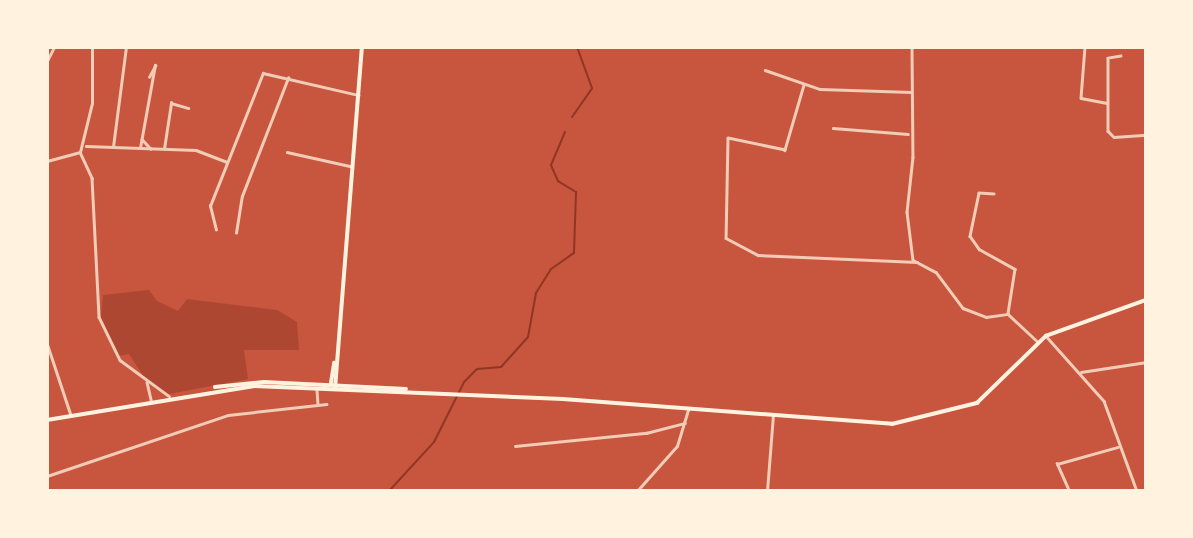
<!DOCTYPE html>
<style>
body{margin:0}
#map{position:relative;width:1193px;height:538px;overflow:hidden;background:#c8553d;font-family:"Noto Sans",sans-serif}
div>[style]{position:absolute}
[style*='--x']{left:calc(var(--x)*1px);top:calc(var(--y)*1px);width:calc(var(--w)*1px);rotate:calc(var(--a)*1deg)}
.green>*{inset:0;background:#ae4732}
.stream>*{height:2px;margin:-1px;padding:0 1px;transform-origin:1px;border-radius:1px;background:#8f3625}
.minor>*{height:2.5px;margin:-1.25px;padding:0 1.25px;transform-origin:1.25px;border-radius:1.25px;background:#f1ccb7}
.secondary>*{height:3.5px;margin:-1.75px;padding:0 1.75px;transform-origin:1.75px;border-radius:1.75px;background:#fff3e0}
span{translate:-50% -50%;white-space:nowrap;text-align:center;line-height:1.15;-webkit-text-stroke:5px #fff3e0;paint-order:stroke}
.frame{position:absolute;inset:0;border:49px solid #fff3e0;pointer-events:none}
</style>
<div id="map">
<div class="green">
<div style="clip-path:polygon(149px 290px,157px 301px,178px 311px,187px 299px,277px 310px,297px 322px,299px 350px,244px 350px,248px 379px,169px 394px,146px 380px,129px 354px,119px 356px,101px 317px,103px 295px)"></div>
</div>
<div class="stream">
<div style="--x:572;--y:117;--w:35;--a:-55"></div>
<div style="--x:592;--y:88;--w:44;--a:-110.1"></div>
<div style="--x:389;--y:491;--w:67;--a:-47.4"></div>
<div style="--x:434;--y:442;--w:67;--a:-63.4"></div>
<div style="--x:464;--y:382;--w:18;--a:-45"></div>
<div style="--x:477;--y:369;--w:24;--a:-5"></div>
<div style="--x:501;--y:367;--w:40;--a:-48"></div>
<div style="--x:528;--y:337;--w:45;--a:-79.7"></div>
<div style="--x:536;--y:293;--w:28;--a:-58"></div>
<div style="--x:551;--y:269;--w:28;--a:-35"></div>
<div style="--x:574;--y:253;--w:61;--a:-88.1"></div>
<div style="--x:576;--y:192;--w:21;--a:-149"></div>
<div style="--x:558;--y:181;--w:17;--a:-114"></div>
<div style="--x:551;--y:165;--w:36;--a:-67"></div>
</div>
<div class="minor">
<div style="--x:912;--y:47;--w:110;--a:89.5"></div>
<div style="--x:913;--y:157;--w:55;--a:96.2"></div>
<div style="--x:907;--y:212;--w:48;--a:82.9"></div>
<div style="--x:913;--y:260;--w:26;--a:28"></div>
<div style="--x:936;--y:272;--w:45;--a:53.1"></div>
<div style="--x:963;--y:308;--w:25;--a:21"></div>
<div style="--x:986;--y:317;--w:22;--a:-8"></div>
<div style="--x:1008;--y:314;--w:41;--a:43"></div>
<div style="--x:1085;--y:47;--w:51;--a:94.5"></div>
<div style="--x:1081;--y:98;--w:26;--a:11"></div>
<div style="--x:1121;--y:56;--w:13;--a:171"></div>
<div style="--x:1108;--y:58;--w:73;--a:90"></div>
<div style="--x:1108;--y:131;--w:8;--a:45"></div>
<div style="--x:1114;--y:137;--w:32;--a:-4"></div>
<div style="--x:47;--y:61;--w:16;--a:-63"></div>
<div style="--x:765;--y:70;--w:58;--a:19.1"></div>
<div style="--x:820;--y:89;--w:91;--a:1.9"></div>
<div style="--x:149;--y:77;--w:13;--a:-61"></div>
<div style="--x:804;--y:85;--w:68;--a:106.3"></div>
<div style="--x:785;--y:150;--w:58;--a:-168.1"></div>
<div style="--x:728;--y:138;--w:100;--a:91.1"></div>
<div style="--x:726;--y:238;--w:36;--a:28"></div>
<div style="--x:758;--y:255;--w:159;--a:2.5"></div>
<div style="--x:833;--y:128;--w:75;--a:4.6"></div>
<div style="--x:142;--y:139;--w:13;--a:48"></div>
<div style="--x:86;--y:146;--w:110;--a:2.1"></div>
<div style="--x:196;--y:150;--w:33;--a:21"></div>
<div style="--x:113;--y:147;--w:101;--a:-82.6"></div>
<div style="--x:140;--y:148;--w:84;--a:-79.8"></div>
<div style="--x:164;--y:149;--w:47;--a:-81.3"></div>
<div style="--x:171;--y:103;--w:18;--a:16"></div>
<div style="--x:80;--y:152;--w:50;--a:-76.2"></div>
<div style="--x:92;--y:103;--w:56;--a:-90"></div>
<div style="--x:287;--y:152;--w:65;--a:12.5"></div>
<div style="--x:47;--y:161;--w:34;--a:-15"></div>
<div style="--x:80;--y:152;--w:29;--a:65"></div>
<div style="--x:92;--y:178;--w:139;--a:87.1"></div>
<div style="--x:99;--y:317;--w:48;--a:64"></div>
<div style="--x:120;--y:360;--w:61;--a:36.3"></div>
<div style="--x:994;--y:194;--w:15;--a:-176"></div>
<div style="--x:979;--y:193;--w:44;--a:101.8"></div>
<div style="--x:970;--y:236;--w:16;--a:55"></div>
<div style="--x:979;--y:249;--w:41;--a:29.1"></div>
<div style="--x:1015;--y:269;--w:45;--a:99"></div>
<div style="--x:216;--y:230;--w:25;--a:-104"></div>
<div style="--x:210;--y:206;--w:143;--a:-68.3"></div>
<div style="--x:263;--y:73;--w:98;--a:13"></div>
<div style="--x:236;--y:233;--w:37;--a:-81"></div>
<div style="--x:242;--y:196;--w:127;--a:-68.7"></div>
<div style="--x:1047;--y:337;--w:86;--a:48.3"></div>
<div style="--x:1104;--y:401;--w:96;--a:69.9"></div>
<div style="--x:47;--y:343;--w:76;--a:71.6"></div>
<div style="--x:1081;--y:372;--w:66;--a:-8.7"></div>
<div style="--x:147;--y:382;--w:18;--a:77"></div>
<div style="--x:317;--y:390;--w:14;--a:86"></div>
<div style="--x:515;--y:446;--w:132;--a:-5.7"></div>
<div style="--x:646;--y:433;--w:40;--a:-14.4"></div>
<div style="--x:47;--y:476;--w:191;--a:-18.6"></div>
<div style="--x:228;--y:415;--w:99;--a:-6.4"></div>
<div style="--x:637;--y:491;--w:60;--a:-48.4"></div>
<div style="--x:677;--y:446;--w:39;--a:-73"></div>
<div style="--x:767;--y:491;--w:76;--a:-85.5"></div>
<div style="--x:1069;--y:491;--w:30;--a:-114"></div>
<div style="--x:1057;--y:464;--w:63;--a:-15.6"></div>
</div>
<div class="secondary">
<div style="--x:331;--y:383;--w:20;--a:-81"></div>
<div style="--x:215;--y:387;--w:49;--a:-5.8"></div>
<div style="--x:264;--y:382;--w:142;--a:2.8"></div>
<div style="--x:335;--y:389;--w:343;--a:-85.5"></div>
<div style="--x:47;--y:420;--w:210;--a:-9.3"></div>
<div style="--x:254;--y:386;--w:309;--a:2.4"></div>
<div style="--x:563;--y:399;--w:330;--a:4.3"></div>
<div style="--x:892;--y:424;--w:88;--a:-13.9"></div>
<div style="--x:977;--y:403;--w:96;--a:-44.2"></div>
<div style="--x:1046;--y:336;--w:106;--a:-19.8"></div>
</div>
<div class="frame"></div>
</div>
